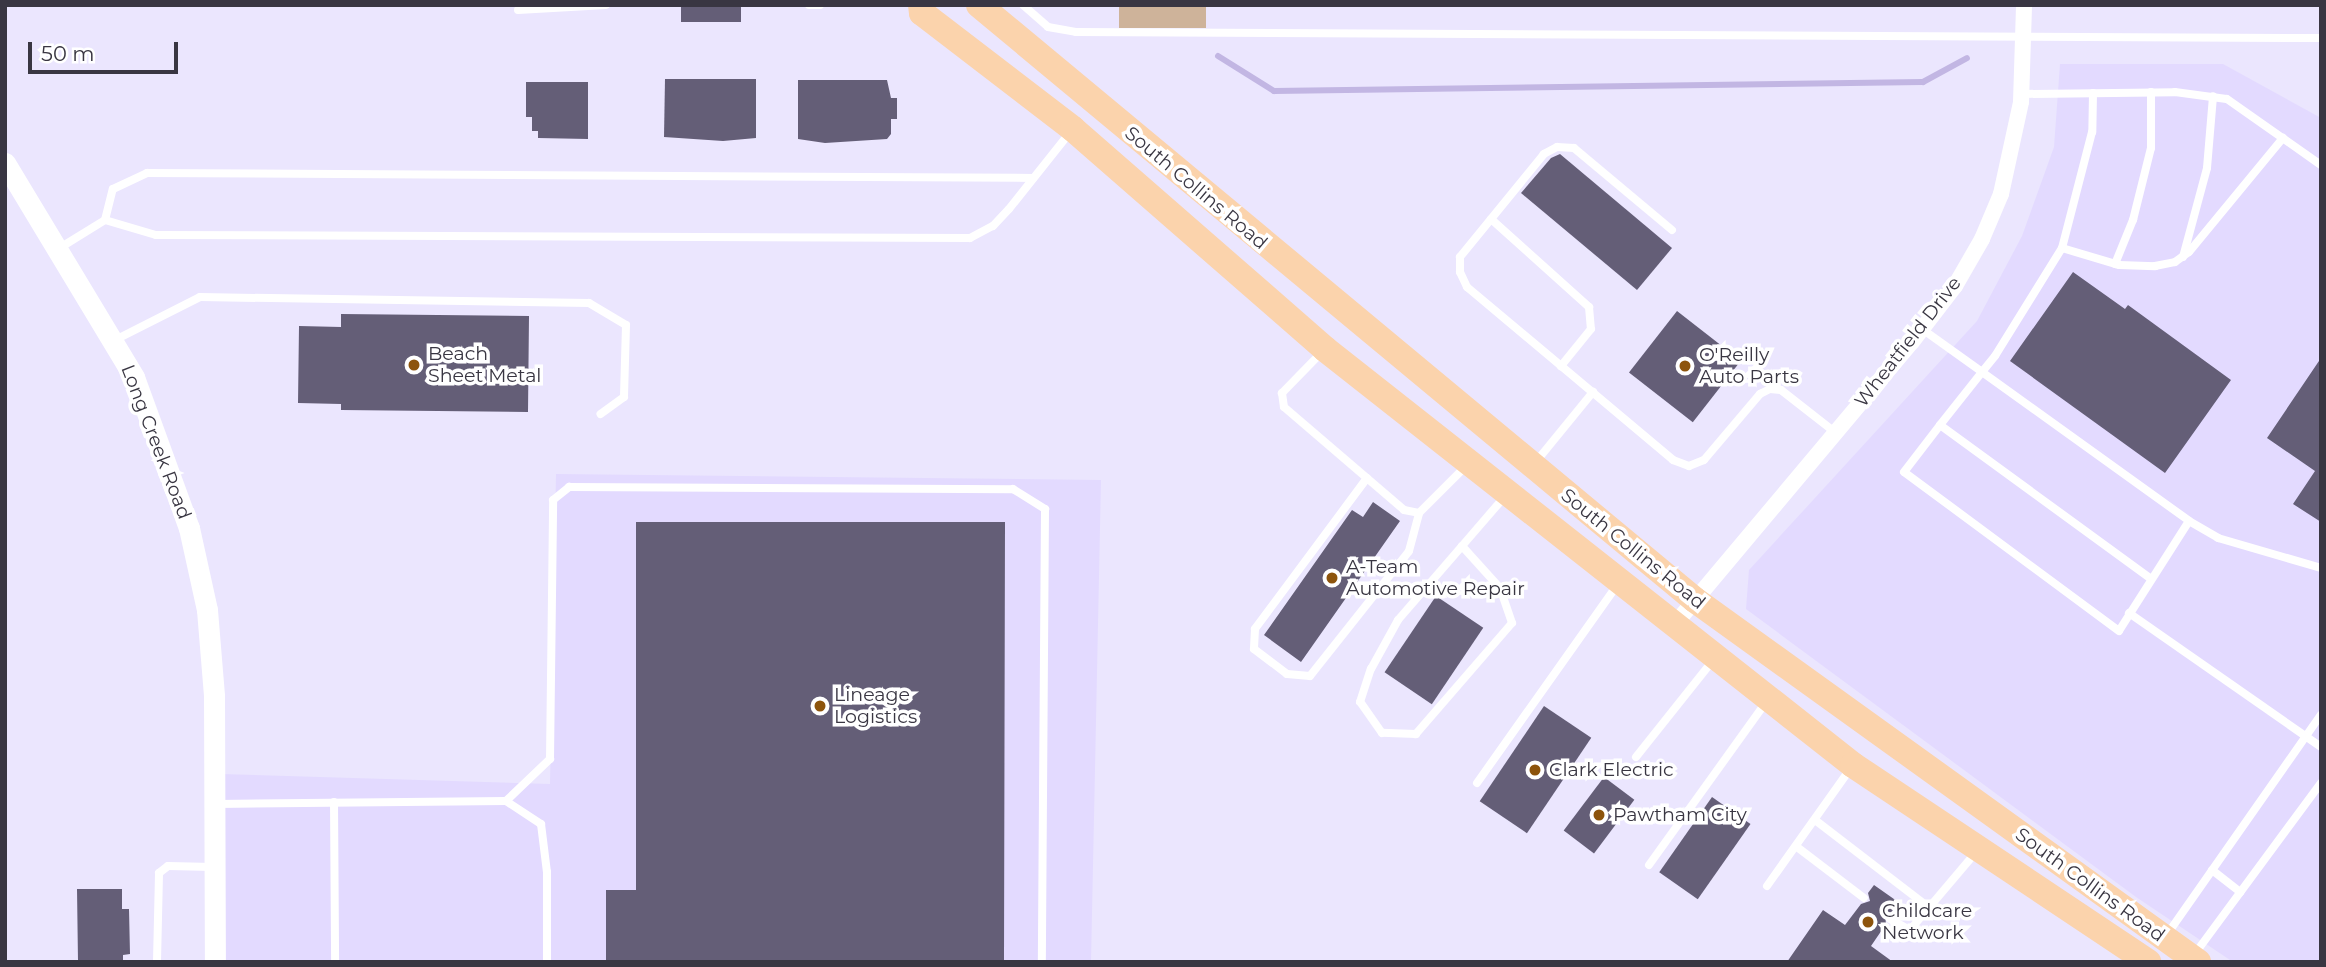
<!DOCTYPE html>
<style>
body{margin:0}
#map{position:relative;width:2326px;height:967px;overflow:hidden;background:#ebe6fe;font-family:Montserrat,sans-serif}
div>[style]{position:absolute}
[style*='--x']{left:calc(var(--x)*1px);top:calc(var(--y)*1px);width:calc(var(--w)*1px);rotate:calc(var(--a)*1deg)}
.built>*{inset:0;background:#e3daff}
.green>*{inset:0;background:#ceb39a;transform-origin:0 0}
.stream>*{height:6px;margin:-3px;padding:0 3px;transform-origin:3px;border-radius:3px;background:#c2b6e3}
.building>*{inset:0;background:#645e77;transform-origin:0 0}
.service>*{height:8px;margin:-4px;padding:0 4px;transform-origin:4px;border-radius:4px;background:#fff}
.minor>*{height:16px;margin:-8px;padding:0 8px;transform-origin:8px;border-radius:8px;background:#fff}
.tertiary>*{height:21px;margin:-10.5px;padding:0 10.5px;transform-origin:10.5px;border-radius:10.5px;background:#fff}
.primary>*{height:26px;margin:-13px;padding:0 13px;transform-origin:13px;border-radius:13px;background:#fbd3ac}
.dots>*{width:19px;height:19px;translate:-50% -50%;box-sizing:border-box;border:4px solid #fff;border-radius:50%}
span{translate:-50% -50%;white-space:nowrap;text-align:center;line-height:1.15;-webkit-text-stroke:7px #fff;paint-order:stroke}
.street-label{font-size:19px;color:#393642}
.poi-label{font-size:19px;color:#393642}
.left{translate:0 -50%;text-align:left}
.frame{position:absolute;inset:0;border:7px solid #393642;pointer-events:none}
.scale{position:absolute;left:28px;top:42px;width:150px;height:32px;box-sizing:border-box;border:4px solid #393642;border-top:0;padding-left:9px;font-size:21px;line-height:24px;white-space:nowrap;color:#393642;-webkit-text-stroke:5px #fff;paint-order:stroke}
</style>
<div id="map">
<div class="built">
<div style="clip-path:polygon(2060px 64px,2223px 64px,2321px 118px,2321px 962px,2233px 962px,2136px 897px,1746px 609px,1749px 570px,1977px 321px,2022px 236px,2054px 147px)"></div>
<div style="clip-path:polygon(556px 474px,1101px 480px,1091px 962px,220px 962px,220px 774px,550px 784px)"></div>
</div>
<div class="green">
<div style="left:1119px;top:5px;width:87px;height:23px"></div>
</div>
<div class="stream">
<div style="--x:1218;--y:56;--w:66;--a:32"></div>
<div style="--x:1274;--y:91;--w:649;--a:-0.79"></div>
<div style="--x:1923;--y:82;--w:50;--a:-28.6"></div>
</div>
<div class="building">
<div style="left:681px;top:5px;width:60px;height:17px"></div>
<div style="clip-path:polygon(665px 79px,756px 79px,756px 138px,723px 141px,664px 137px)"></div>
<div style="clip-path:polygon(798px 80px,887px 80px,891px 98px,897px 98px,897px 119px,891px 119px,891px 134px,887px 139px,825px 143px,798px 139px)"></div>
<div style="clip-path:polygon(526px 82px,588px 82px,588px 139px,538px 138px,538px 131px,532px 131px,532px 117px,526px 117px)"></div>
<div style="clip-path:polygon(1560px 154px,1672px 248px,1637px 290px,1521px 193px,1551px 158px)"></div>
<div style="clip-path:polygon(2073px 272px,2125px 309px,2128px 305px,2231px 380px,2165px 473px,2010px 361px)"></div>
<div style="left:1677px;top:311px;width:81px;height:78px;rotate:38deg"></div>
<div style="clip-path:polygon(341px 314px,529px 316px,528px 412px,341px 410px,341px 404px,298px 403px,299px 326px,341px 327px)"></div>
<div style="clip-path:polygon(2321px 358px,2321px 522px,2293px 504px,2315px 471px,2267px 438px)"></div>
<div style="clip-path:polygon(1373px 502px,1400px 521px,1301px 662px,1264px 635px,1352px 510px,1363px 517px)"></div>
<div style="clip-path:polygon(636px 522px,1005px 522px,1004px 962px,606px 962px,606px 890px,636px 890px)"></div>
<div style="left:1436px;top:596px;width:57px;height:92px;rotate:34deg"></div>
<div style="left:1544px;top:706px;width:57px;height:115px;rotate:34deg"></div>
<div style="left:1604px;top:777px;width:38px;height:67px;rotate:37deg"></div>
<div style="left:1712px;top:797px;width:47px;height:92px;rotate:35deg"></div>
<div style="clip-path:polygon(1874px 885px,1901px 904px,1894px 914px,1885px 915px,1886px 924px,1871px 946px,1893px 962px,1787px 962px,1823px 910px,1845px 925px,1861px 904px,1870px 901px,1868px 893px)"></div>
<div style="clip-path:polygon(77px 889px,122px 889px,122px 909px,129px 909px,130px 954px,123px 955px,123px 962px,78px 962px)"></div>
</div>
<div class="service">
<div style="--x:809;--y:5;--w:11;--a:0"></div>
<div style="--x:1023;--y:5;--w:33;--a:41"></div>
<div style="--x:1048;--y:27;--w:28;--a:10"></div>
<div style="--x:1076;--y:32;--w:1245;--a:0.28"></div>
<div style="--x:518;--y:10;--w:88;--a:-3.3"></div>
<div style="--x:2093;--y:93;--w:39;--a:91"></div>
<div style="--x:2092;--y:132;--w:120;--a:104.5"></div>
<div style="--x:2062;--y:248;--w:59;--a:16.6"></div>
<div style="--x:2119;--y:265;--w:36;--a:2"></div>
<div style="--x:2155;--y:266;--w:20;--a:-11"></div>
<div style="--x:2175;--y:262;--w:17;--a:-36"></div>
<div style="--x:2189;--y:252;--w:148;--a:-50.5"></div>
<div style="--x:2022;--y:94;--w:153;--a:-0.7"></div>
<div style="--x:2175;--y:92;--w:52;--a:7.7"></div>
<div style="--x:2227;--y:99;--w:115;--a:35.1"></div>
<div style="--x:1491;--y:219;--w:132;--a:41.9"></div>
<div style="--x:1589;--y:307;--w:22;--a:85"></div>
<div style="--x:1591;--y:329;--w:48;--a:129"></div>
<div style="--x:105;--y:220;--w:32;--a:-76"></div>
<div style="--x:113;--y:189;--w:38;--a:-25"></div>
<div style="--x:147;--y:173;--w:886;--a:0.32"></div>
<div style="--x:1672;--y:230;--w:128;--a:-140.1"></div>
<div style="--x:1574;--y:148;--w:17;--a:-177"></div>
<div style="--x:1557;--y:147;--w:15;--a:152"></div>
<div style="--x:1544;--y:154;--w:133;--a:129.2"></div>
<div style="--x:1460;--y:257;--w:15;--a:90"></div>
<div style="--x:1460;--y:272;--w:17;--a:65"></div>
<div style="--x:1467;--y:287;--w:269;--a:40"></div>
<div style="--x:1673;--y:460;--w:17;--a:21"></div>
<div style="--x:1689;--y:466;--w:16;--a:-22"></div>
<div style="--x:1704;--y:460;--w:87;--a:-49.7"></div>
<div style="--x:1760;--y:394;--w:11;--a:-27"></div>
<div style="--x:1770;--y:389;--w:11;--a:5"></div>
<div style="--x:1781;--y:390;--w:70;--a:38"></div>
<div style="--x:58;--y:249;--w:55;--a:-31.7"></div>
<div style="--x:105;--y:220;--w:53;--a:16.4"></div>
<div style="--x:156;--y:235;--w:814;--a:0.21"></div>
<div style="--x:970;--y:238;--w:26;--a:-28"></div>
<div style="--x:993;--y:226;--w:23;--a:-47"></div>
<div style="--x:1009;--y:209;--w:100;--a:-51.5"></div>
<div style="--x:2183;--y:257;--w:92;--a:-74.9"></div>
<div style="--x:2207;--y:168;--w:72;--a:-85.2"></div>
<div style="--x:2115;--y:264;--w:48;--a:-67.8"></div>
<div style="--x:2133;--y:220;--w:74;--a:-76"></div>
<div style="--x:2151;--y:148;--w:56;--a:-90"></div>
<div style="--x:1922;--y:329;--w:74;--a:35.6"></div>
<div style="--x:1982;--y:372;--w:255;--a:35.7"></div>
<div style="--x:2189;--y:521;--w:130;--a:122.5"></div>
<div style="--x:2119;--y:631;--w:267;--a:-143.5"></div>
<div style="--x:1904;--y:472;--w:59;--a:-52.5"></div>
<div style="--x:1940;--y:425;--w:68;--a:-51.6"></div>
<div style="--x:1982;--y:372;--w:21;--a:-51"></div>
<div style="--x:1995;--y:356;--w:127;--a:-58.2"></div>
<div style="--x:115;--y:340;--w:95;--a:-26.8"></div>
<div style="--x:200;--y:297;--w:389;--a:0.9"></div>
<div style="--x:589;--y:303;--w:43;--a:30.7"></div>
<div style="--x:626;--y:325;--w:72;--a:91.6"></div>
<div style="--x:624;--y:397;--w:29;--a:144"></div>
<div style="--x:1323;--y:351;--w:59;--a:134.3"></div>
<div style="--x:1282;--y:393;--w:14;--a:82"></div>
<div style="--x:1284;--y:407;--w:158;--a:40.6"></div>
<div style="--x:1404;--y:510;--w:15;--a:11"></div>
<div style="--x:1419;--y:513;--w:66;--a:-45"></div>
<div style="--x:1940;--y:425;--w:261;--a:36.1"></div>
<div style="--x:1535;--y:463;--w:92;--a:-50.8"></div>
<div style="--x:1367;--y:478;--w:188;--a:126.6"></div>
<div style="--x:1255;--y:629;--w:20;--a:93"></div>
<div style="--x:1254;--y:649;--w:41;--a:37.1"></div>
<div style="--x:1287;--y:674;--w:23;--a:5"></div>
<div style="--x:1310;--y:676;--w:159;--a:-51.6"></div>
<div style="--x:1409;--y:551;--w:39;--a:-75"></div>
<div style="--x:2189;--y:521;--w:34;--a:30"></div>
<div style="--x:2218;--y:538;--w:107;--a:16.2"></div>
<div style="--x:1462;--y:546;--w:57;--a:47.9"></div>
<div style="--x:1500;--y:588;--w:37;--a:71"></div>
<div style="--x:1512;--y:623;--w:147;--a:130.9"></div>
<div style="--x:1416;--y:734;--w:34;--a:-178"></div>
<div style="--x:1382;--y:733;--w:38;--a:-125"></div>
<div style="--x:1360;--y:702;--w:35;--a:-72"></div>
<div style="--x:1371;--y:669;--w:56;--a:-61.1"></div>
<div style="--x:1398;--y:620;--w:98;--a:-49.1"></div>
<div style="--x:1462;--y:546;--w:67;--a:-49.2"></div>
<div style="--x:2129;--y:613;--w:234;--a:34.9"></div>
<div style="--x:1636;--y:757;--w:125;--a:-51.5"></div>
<div style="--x:1477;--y:783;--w:244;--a:-54.7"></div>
<div style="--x:506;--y:801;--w:42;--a:33.3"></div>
<div style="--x:541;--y:824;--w:48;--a:82.9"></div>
<div style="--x:547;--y:872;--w:90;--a:90"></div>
<div style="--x:334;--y:802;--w:160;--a:89.6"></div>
<div style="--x:217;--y:804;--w:289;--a:-0.6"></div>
<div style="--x:506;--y:801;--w:61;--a:-43.7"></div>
<div style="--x:550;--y:759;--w:259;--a:-89.3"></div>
<div style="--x:553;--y:500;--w:21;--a:-39"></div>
<div style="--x:569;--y:487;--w:444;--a:0.3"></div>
<div style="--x:1013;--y:489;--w:38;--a:32"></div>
<div style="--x:1045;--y:509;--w:453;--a:90.4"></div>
<div style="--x:1815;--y:820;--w:146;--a:37.5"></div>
<div style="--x:1797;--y:847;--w:84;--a:37.3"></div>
<div style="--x:1649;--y:865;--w:202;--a:-54.3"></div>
<div style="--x:2212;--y:870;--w:36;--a:38"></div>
<div style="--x:1767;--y:886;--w:143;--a:-54.6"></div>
<div style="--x:1890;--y:919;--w:23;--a:29"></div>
<div style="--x:1910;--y:930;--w:104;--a:-49.7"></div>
<div style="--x:2166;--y:936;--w:270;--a:-55"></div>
<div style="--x:2194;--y:955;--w:214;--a:-53.6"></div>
<div style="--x:157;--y:962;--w:89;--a:-88.7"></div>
<div style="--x:159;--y:873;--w:11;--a:-38"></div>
<div style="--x:168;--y:866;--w:45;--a:1.3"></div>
</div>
<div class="minor">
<div style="--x:1675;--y:624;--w:368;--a:-50"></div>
<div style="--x:1912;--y:342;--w:71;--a:-52.5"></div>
<div style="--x:1955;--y:286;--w:54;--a:-60.1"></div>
<div style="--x:1982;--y:239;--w:49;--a:-67.1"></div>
<div style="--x:2001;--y:194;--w:94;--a:-77.7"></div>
<div style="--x:2021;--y:102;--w:97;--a:-88.2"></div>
</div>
<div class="tertiary">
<div style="--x:5;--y:163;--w:250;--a:58.9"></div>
<div style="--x:134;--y:377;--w:161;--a:70"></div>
<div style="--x:189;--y:528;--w:84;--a:77.6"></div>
<div style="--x:207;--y:610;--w:86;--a:85.3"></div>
<div style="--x:214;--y:696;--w:266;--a:89.8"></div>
</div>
<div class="primary">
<div style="--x:921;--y:5;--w:8;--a:83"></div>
<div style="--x:922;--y:13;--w:190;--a:37.5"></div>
<div style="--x:1073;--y:129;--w:335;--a:41.1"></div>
<div style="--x:1325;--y:349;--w:672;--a:38.23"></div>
<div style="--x:1853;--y:765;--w:355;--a:33.7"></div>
<div style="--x:979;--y:5;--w:931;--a:39.73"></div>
<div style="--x:1695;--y:600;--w:620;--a:35.74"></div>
</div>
<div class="dots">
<div style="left:414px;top:365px;background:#8d540c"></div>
<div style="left:1685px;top:366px;background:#8d540c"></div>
<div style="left:1332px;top:578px;background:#8d540c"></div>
<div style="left:820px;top:706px;background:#8d540c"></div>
<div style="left:1535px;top:770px;background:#8d540c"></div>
<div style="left:1599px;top:815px;background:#8d540c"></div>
<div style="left:1868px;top:922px;background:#8d540c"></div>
</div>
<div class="street-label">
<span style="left:1196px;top:188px;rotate:40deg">South Collins Road</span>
<span style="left:1908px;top:342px;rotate:-52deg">Wheatfield Drive</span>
<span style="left:156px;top:442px;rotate:69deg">Long Creek Road</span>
<span style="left:1633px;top:549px;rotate:39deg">South Collins Road</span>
<span style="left:2090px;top:885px;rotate:36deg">South Collins Road</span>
</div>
<div class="poi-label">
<span class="left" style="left:428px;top:365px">Beach<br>Sheet Metal</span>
<span class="left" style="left:1699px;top:366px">O'Reilly<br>Auto Parts</span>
<span class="left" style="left:1346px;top:578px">A-Team<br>Automotive Repair</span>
<span class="left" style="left:834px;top:706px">Lineage<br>Logistics</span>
<span class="left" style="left:1549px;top:770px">Clark Electric</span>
<span class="left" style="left:1613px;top:815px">Pawtham City</span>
<span class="left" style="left:1882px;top:922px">Childcare<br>Network</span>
</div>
<div class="frame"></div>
<div class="scale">50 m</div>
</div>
